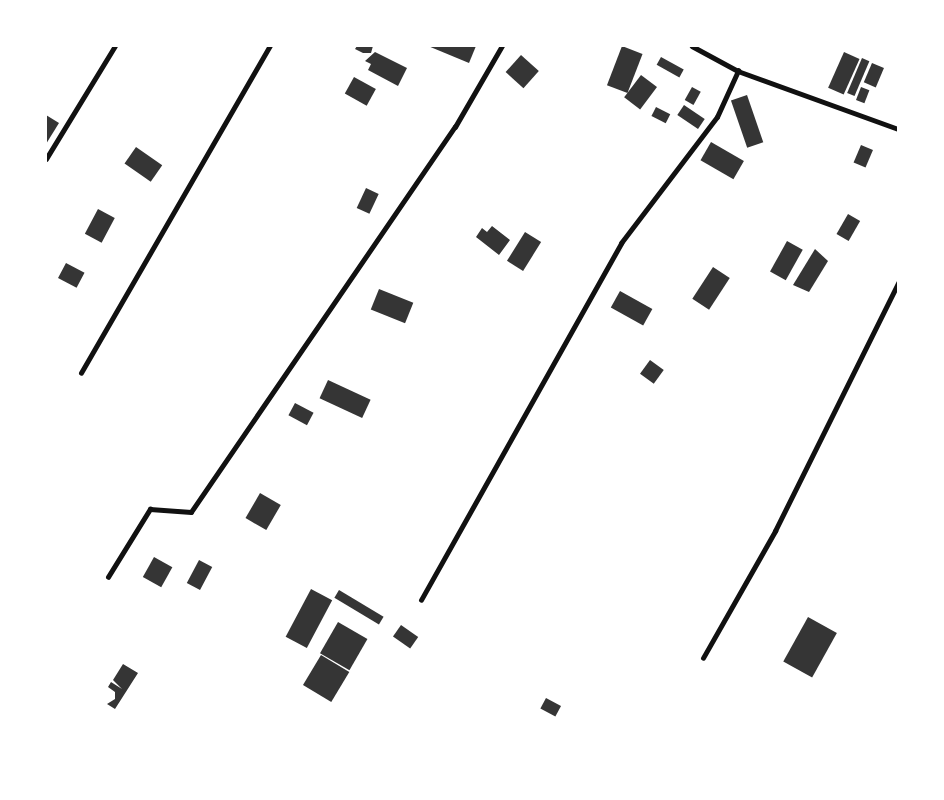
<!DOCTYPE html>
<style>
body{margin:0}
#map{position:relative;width:944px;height:800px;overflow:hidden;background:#fff;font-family:"Source Sans 3",sans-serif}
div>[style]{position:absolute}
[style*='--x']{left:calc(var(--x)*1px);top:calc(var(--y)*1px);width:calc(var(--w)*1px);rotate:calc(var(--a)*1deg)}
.building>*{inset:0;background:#353535;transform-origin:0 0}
.minor>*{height:4.5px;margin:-2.25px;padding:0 2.25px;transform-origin:2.25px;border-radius:2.25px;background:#111}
span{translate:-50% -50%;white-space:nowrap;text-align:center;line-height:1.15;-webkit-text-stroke:6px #fff;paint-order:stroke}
.frame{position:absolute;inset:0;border:47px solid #fff;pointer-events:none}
</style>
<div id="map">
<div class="building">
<div style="clip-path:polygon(357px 46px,373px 46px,371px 53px,363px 53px,355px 49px)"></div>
<div style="clip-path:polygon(428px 46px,476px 46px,469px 63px)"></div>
<div style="left:622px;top:46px;width:22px;height:42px;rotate:21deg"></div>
<div style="clip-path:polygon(375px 52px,407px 68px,398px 86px,368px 70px,371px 64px,365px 61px)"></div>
<div style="left:844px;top:52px;width:17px;height:39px;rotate:24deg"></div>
<div style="left:521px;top:55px;width:24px;height:23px;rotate:42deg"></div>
<div style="left:661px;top:57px;width:26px;height:9px;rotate:29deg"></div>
<div style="left:862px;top:58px;width:8px;height:38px;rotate:23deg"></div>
<div style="left:872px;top:63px;width:13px;height:21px;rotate:23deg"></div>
<div style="left:641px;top:75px;width:20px;height:28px;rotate:37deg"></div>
<div style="left:354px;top:77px;width:25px;height:19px;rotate:29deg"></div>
<div style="left:692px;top:87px;width:10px;height:15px;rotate:29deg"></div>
<div style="left:861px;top:87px;width:9px;height:14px;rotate:21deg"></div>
<div style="left:747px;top:95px;width:50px;height:17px;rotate:71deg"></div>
<div style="left:684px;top:105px;width:25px;height:12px;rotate:34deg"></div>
<div style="left:656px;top:107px;width:16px;height:10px;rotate:27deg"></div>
<div style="clip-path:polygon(46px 115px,59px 123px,46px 144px)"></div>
<div style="left:711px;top:142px;width:38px;height:21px;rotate:30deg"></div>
<div style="left:861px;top:145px;width:13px;height:19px;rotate:23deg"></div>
<div style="left:136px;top:147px;width:32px;height:20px;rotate:35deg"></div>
<div style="left:366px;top:188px;width:14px;height:22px;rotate:25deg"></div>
<div style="left:98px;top:209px;width:19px;height:28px;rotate:28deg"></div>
<div style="left:848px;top:214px;width:14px;height:23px;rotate:30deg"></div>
<div style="clip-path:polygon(492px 226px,510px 240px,499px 255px,476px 237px,482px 228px,487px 232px)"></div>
<div style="left:525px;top:232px;width:19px;height:34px;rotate:32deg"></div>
<div style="left:787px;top:241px;width:18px;height:35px;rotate:29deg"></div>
<div style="clip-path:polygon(815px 249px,828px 261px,809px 292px,793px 285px)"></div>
<div style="left:66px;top:263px;width:21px;height:17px;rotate:28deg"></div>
<div style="left:713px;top:267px;width:20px;height:38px;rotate:33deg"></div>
<div style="left:379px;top:289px;width:37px;height:22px;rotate:22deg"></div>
<div style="left:620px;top:291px;width:37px;height:19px;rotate:29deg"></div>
<div style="left:650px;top:360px;width:17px;height:17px;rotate:36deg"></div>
<div style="left:328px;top:380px;width:47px;height:20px;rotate:25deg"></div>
<div style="left:295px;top:403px;width:21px;height:14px;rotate:28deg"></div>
<div style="left:260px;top:493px;width:24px;height:29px;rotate:30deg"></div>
<div style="left:154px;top:557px;width:21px;height:23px;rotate:29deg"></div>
<div style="left:199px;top:560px;width:15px;height:26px;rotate:28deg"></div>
<div style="left:311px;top:589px;width:24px;height:54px;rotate:28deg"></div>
<div style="left:339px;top:590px;width:52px;height:9px;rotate:31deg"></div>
<div style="left:808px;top:617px;width:33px;height:51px;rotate:29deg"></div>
<div style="left:338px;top:622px;width:34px;height:36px;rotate:30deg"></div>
<div style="left:401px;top:625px;width:21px;height:14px;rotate:35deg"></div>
<div style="left:321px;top:655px;width:33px;height:35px;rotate:31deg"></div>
<div style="clip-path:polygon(123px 664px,138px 673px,115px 709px,107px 704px,115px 699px,115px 692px,108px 687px,111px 682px,122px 689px,113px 680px)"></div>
<div style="left:546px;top:698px;width:17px;height:12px;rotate:28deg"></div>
</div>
<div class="minor">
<div style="--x:692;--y:46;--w:52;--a:28.5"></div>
<div style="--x:738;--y:71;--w:170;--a:19.9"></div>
<div style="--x:46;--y:159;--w:132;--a:-58.6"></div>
<div style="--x:81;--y:373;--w:378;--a:-60"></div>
<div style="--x:108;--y:577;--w:80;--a:-58.3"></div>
<div style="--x:150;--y:509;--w:41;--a:4.2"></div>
<div style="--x:191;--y:512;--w:467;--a:-55.6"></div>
<div style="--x:455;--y:127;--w:94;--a:-59.9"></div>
<div style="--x:421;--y:600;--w:409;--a:-60.7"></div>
<div style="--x:621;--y:243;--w:158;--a:-52.7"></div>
<div style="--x:717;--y:117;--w:51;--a:-65.5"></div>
<div style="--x:703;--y:658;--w:146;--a:-60.4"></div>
<div style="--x:775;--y:531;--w:277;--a:-63.6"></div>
</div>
<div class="frame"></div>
</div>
